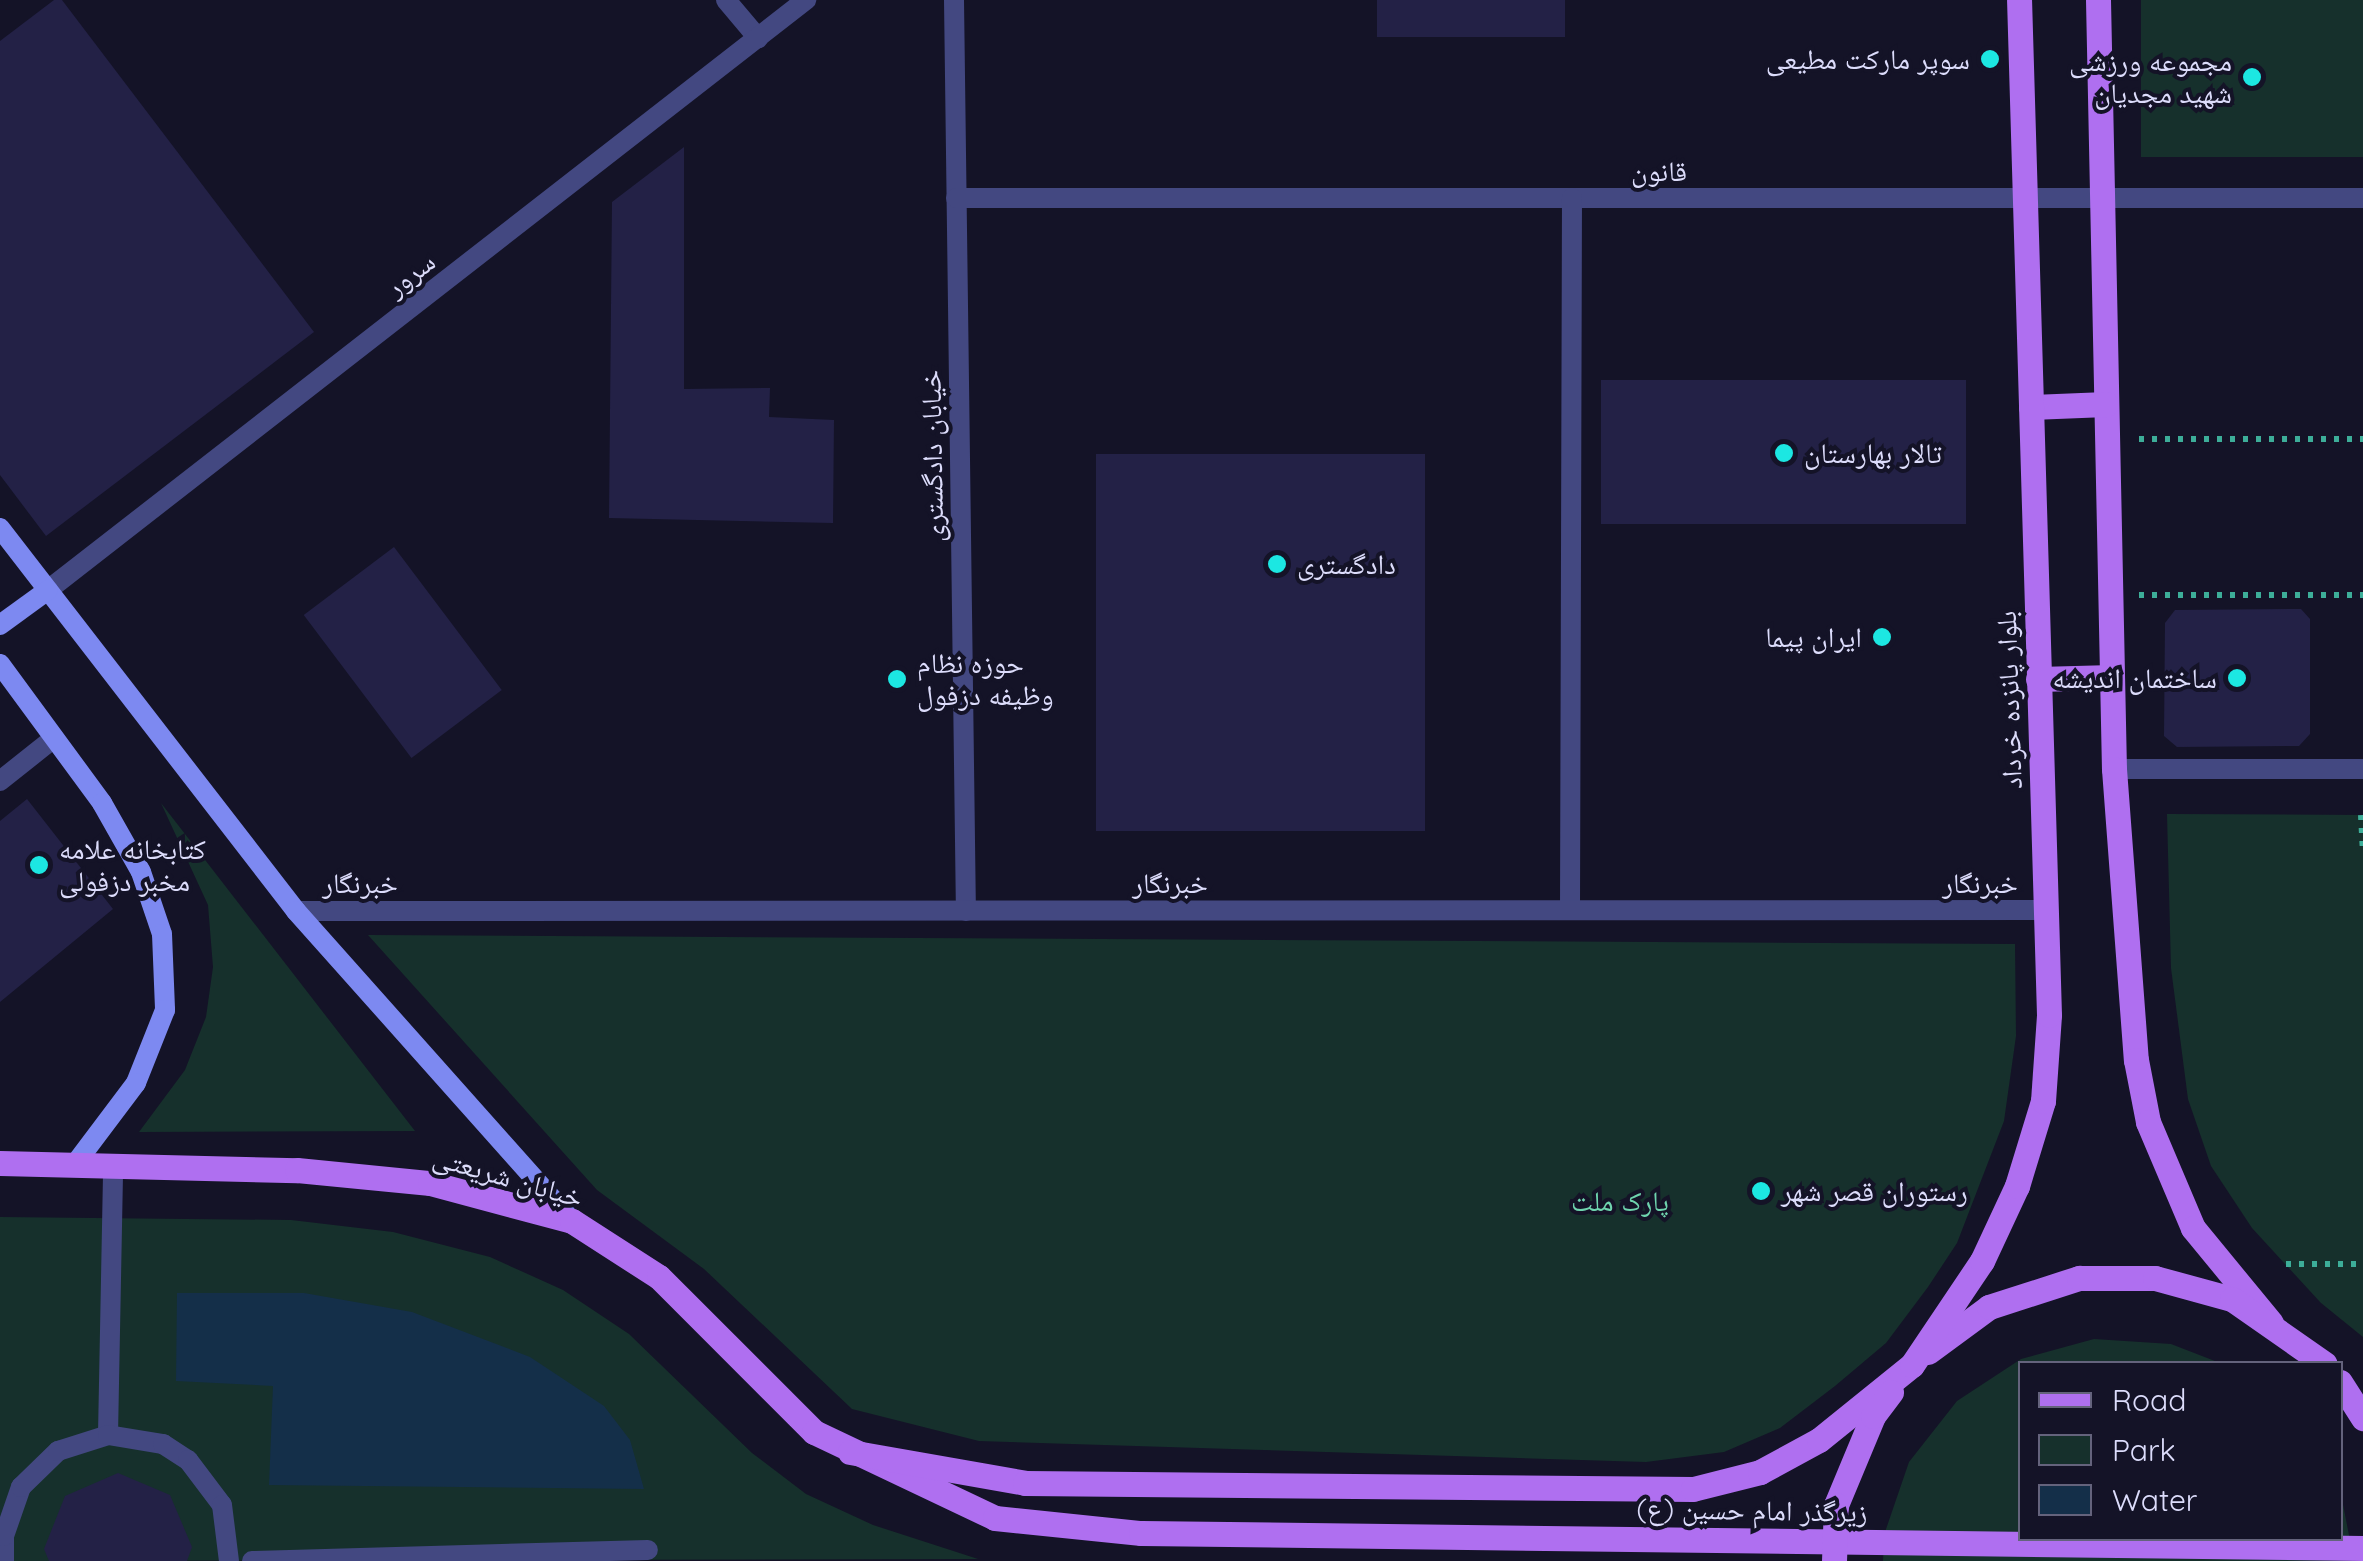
<!DOCTYPE html>
<meta charset="utf-8">
<style>
body{margin:0}
#map{position:relative;width:2363px;height:1561px;overflow:hidden;background:#141327;font-family:Quicksand,"Noto Naskh Arabic",sans-serif}
div>[style]{position:absolute}
[style*='--x']{left:calc(var(--x)*1px);top:calc(var(--y)*1px);width:calc(var(--w)*1px);rotate:calc(var(--a)*1deg)}
.green>*{inset:0;background:#16302c;transform-origin:0 0}
.water>*{inset:0;background:#142f49}
.building>*{inset:0;background:#232146;transform-origin:0 0}
.path>*{height:6px;margin-top:-3px;transform-origin:0;background:repeating-linear-gradient(90deg,#3dae99 0 5px,transparent 0 13px)}
.lane>*{height:20px;margin:-10px;padding:0 10px;transform-origin:10px;border-radius:10px;background:#434881}
.street>*{height:20px;margin:-10px;padding:0 10px;transform-origin:10px;border-radius:10px;background:#434881}
.secondary>*{height:20px;margin:-10px;padding:0 10px;transform-origin:10px;border-radius:10px;background:#7d89f1}
.primary>*{height:25px;margin:-12.5px;padding:0 12.5px;transform-origin:12.5px;border-radius:12.5px;background:#af6ff0}
.primary-bridge>*{height:25px;margin:-12.5px;padding:0 12.5px;transform-origin:12.5px;border-radius:12.5px;background:#af6ff0}
.dots>*{width:28px;height:28px;translate:-50% -50%;box-sizing:border-box;border:5px solid #141327;border-radius:50%}
span{translate:-50% -50%;white-space:nowrap;text-align:center;line-height:1.15;-webkit-text-stroke:8px #141327;paint-order:stroke}
.poi-label{font-size:28px;color:#dcdcfb}
.right{translate:-100% -50%;text-align:right}
.left{translate:0 -50%;text-align:left}
.street-label{font-size:28px;color:#dcdcfb}
.park-label{font-size:28px;color:#6fd4ae}
.legend{position:absolute;left:2018px;top:1361px;width:325px;height:180px;box-sizing:border-box;background:#141327;border:2px solid #64637c;margin:0;padding:12px 18px;list-style:none;font-size:30px;color:#dcdcfb}
.legend li{display:flex;align-items:center;gap:20px;height:50px}
.legend b{width:50px;border:2px solid #64637c}
</style>
<div id="map">
<div class="green">
<div style="left:2141px;top:0;width:222px;height:157px"></div>
<div style="clip-path:polygon(161px 803px,415px 1131px,139px 1132px,185px 1070px,206px 1017px,213px 967px,208px 905px)"></div>
<div style="clip-path:polygon(2167px 814px,2363px 815px,2363px 1337px,2321px 1303px,2252px 1228px,2211px 1166px,2188px 1099px,2171px 968px)"></div>
<div style="clip-path:polygon(368px 935px,2015px 944px,2016px 1036px,2004px 1121px,1957px 1243px,1928px 1287px,1886px 1343px,1835px 1386px,1780px 1428px,1724px 1452px,1646px 1462px,979px 1441px,852px 1409px,704px 1269px,597px 1190px)"></div>
<div style="clip-path:polygon(0 1217px,291px 1220px,393px 1232px,490px 1257px,563px 1290px,629px 1334px,752px 1453px,806px 1494px,873px 1525px,978px 1559px,0 1561px)"></div>
<div style="clip-path:polygon(2094px 1339px,2171px 1344px,2220px 1363px,2020px 1364px,2020px 1538px,2340px 1538px,2341px 1494px,2354px 1561px,1883px 1561px,1884px 1535px,1909px 1462px,1957px 1401px,2021px 1359px)"></div>
</div>
<div class="water">
<div style="clip-path:polygon(177px 1293px,304px 1293px,412px 1312px,530px 1357px,604px 1406px,630px 1440px,644px 1489px,269px 1485px,273px 1386px,176px 1381px)"></div>
</div>
<div class="building">
<div style="clip-path:polygon(54px 0,62px 0,314px 332px,46px 536px,0 475px,0 41px)"></div>
<div style="left:1377px;top:0;width:188px;height:37px"></div>
<div style="clip-path:polygon(684px 147px,684px 389px,770px 388px,769px 417px,834px 420px,833px 523px,609px 518px,612px 202px)"></div>
<div style="left:1966px;top:380px;width:144px;height:365px;rotate:90deg"></div>
<div style="left:1096px;top:454px;width:329px;height:377px"></div>
<div style="left:394px;top:547px;width:179px;height:113px;rotate:53deg"></div>
<div style="clip-path:polygon(2301px 609px,2310px 619px,2310px 734px,2299px 746px,2177px 747px,2164px 736px,2165px 623px,2175px 610px)"></div>
<div style="clip-path:polygon(27px 799px,113px 909px,0 1002px,0 821px)"></div>
<div style="clip-path:polygon(118px 1473px,170px 1495px,192px 1547px,187px 1561px,49px 1561px,44px 1549px,65px 1496px)"></div>
</div>
<div class="path">
<div style="--x:2139;--y:439;--w:224;--a:0"></div>
<div style="--x:2139;--y:595;--w:224;--a:0"></div>
<div style="--x:2361;--y:815;--w:37;--a:87"></div>
<div style="--x:2286;--y:1264;--w:77;--a:0"></div>
</div>
<div class="lane">
<div style="--x:0;--y:781;--w:69;--a:-38.5"></div>
</div>
<div class="street">
<div style="--x:726;--y:0;--w:50;--a:49.9"></div>
<div style="--x:954;--y:0;--w:911;--a:89.25"></div>
<div style="--x:956;--y:198;--w:1407;--a:0"></div>
<div style="--x:48;--y:590;--w:961;--a:-37.9"></div>
<div style="--x:2114;--y:769;--w:249;--a:0"></div>
<div style="--x:1570;--y:910;--w:712;--a:-89.84"></div>
<div style="--x:296;--y:911;--w:1749;--a:-0.03"></div>
<div style="--x:108;--y:1435;--w:270;--a:-88.9"></div>
<div style="--x:4;--y:1561;--w:25;--a:-90"></div>
<div style="--x:4;--y:1536;--w:52;--a:-70.9"></div>
<div style="--x:21;--y:1487;--w:52;--a:-44.2"></div>
<div style="--x:58;--y:1451;--w:52;--a:-17.7"></div>
<div style="--x:108;--y:1435;--w:56;--a:9.3"></div>
<div style="--x:163;--y:1444;--w:30;--a:33"></div>
<div style="--x:188;--y:1460;--w:56;--a:52.9"></div>
<div style="--x:222;--y:1505;--w:56;--a:82.9"></div>
<div style="--x:252;--y:1561;--w:396;--a:-1.6"></div>
</div>
<div class="secondary">
<div style="--x:0;--y:528;--w:484;--a:52.3"></div>
<div style="--x:296;--y:911;--w:415;--a:48.3"></div>
<div style="--x:0;--y:625;--w:59;--a:-36.1"></div>
<div style="--x:0;--y:664;--w:172;--a:53.7"></div>
<div style="--x:102;--y:803;--w:79;--a:60.5"></div>
<div style="--x:141;--y:872;--w:65;--a:71.3"></div>
<div style="--x:162;--y:934;--w:76;--a:87.7"></div>
<div style="--x:165;--y:1010;--w:79;--a:111.7"></div>
<div style="--x:136;--y:1083;--w:101;--a:127"></div>
</div>
<div class="primary">
<div style="--x:2098;--y:0;--w:769;--a:88.81"></div>
<div style="--x:2114;--y:769;--w:292;--a:85.7"></div>
<div style="--x:2136;--y:1060;--w:63;--a:79"></div>
<div style="--x:2148;--y:1122;--w:115;--a:67"></div>
<div style="--x:2193;--y:1228;--w:123;--a:50.6"></div>
<div style="--x:2031;--y:407;--w:75;--a:-2.3"></div>
<div style="--x:2038;--y:679;--w:74;--a:-1.5"></div>
<div style="--x:0;--y:1163;--w:297;--a:1.4"></div>
<div style="--x:297;--y:1170;--w:134;--a:5.6"></div>
<div style="--x:430;--y:1183;--w:147;--a:15"></div>
<div style="--x:572;--y:1221;--w:103;--a:32.8"></div>
<div style="--x:659;--y:1277;--w:219;--a:45"></div>
<div style="--x:814;--y:1432;--w:200;--a:25.4"></div>
<div style="--x:995;--y:1518;--w:147;--a:5.9"></div>
<div style="--x:1141;--y:1533;--w:1222;--a:0.7"></div>
<div style="--x:1928;--y:1352;--w:76;--a:-36.4"></div>
<div style="--x:1989;--y:1307;--w:95;--a:-17.9"></div>
<div style="--x:2079;--y:1278;--w:76;--a:0"></div>
<div style="--x:2155;--y:1278;--w:80;--a:15.3"></div>
<div style="--x:2232;--y:1299;--w:113;--a:35"></div>
<div style="--x:2340;--y:1382;--w:43;--a:57.4"></div>
<div style="--x:850;--y:1452;--w:178;--a:10"></div>
<div style="--x:1025;--y:1483;--w:668;--a:0.51"></div>
<div style="--x:1693;--y:1489;--w:69;--a:-14.2"></div>
<div style="--x:1760;--y:1472;--w:67;--a:-28.5"></div>
<div style="--x:1819;--y:1440;--w:119;--a:-38.9"></div>
<div style="--x:1912;--y:1365;--w:125;--a:-56.1"></div>
<div style="--x:1982;--y:1261;--w:83;--a:-65"></div>
<div style="--x:2017;--y:1186;--w:89;--a:-73"></div>
<div style="--x:2043;--y:1101;--w:86;--a:-86"></div>
<div style="--x:2049;--y:1015;--w:1015;--a:-91.69"></div>
<div style="--x:1836;--y:1505;--w:96;--a:-67.4"></div>
<div style="--x:1873;--y:1416;--w:30;--a:-53"></div>
</div>
<div class="primary-bridge">
<div style="--x:1834;--y:1561;--w:56;--a:-88"></div>
</div>
<div class="dots">
<div style="left:1990px;top:59px;background:#1ce7e2"></div>
<div style="left:2252px;top:77px;background:#1ce7e2"></div>
<div style="left:1784px;top:453px;background:#1ce7e2"></div>
<div style="left:1277px;top:564px;background:#1ce7e2"></div>
<div style="left:1882px;top:637px;background:#1ce7e2"></div>
<div style="left:2237px;top:678px;background:#1ce7e2"></div>
<div style="left:897px;top:679px;background:#1ce7e2"></div>
<div style="left:39px;top:865px;background:#1ce7e2"></div>
<div style="left:1761px;top:1191px;background:#1ce7e2"></div>
</div>
<div class="poi-label">
<span class="right" style="left:1970px;top:59px">سوپر مارکت مطیعی</span>
<span class="right" style="left:2232px;top:77px">مجموعه ورزشی<br>شهید مجدیان</span>
<span class="left" style="left:1804px;top:453px">تالار بهارستان</span>
<span class="left" style="left:1297px;top:564px">دادگستری</span>
<span class="right" style="left:1862px;top:637px">ایران پیما</span>
<span class="left" style="left:917px;top:679px">حوزه نظام<br>وظیفه دزفول</span>
<span class="right" style="left:2217px;top:678px">ساختمان اندیشه</span>
<span class="left" style="left:59px;top:865px">کتابخانه علامه<br>مخبر دزفولی</span>
<span class="left" style="left:1781px;top:1191px">رستوران قصر شهر</span>
</div>
<div class="street-label">
<span style="left:1659px;top:171px">قانون</span>
<span style="left:410px;top:274px;rotate:-38deg">سرور</span>
<span style="left:932px;top:456px;rotate:-91deg">خیابان دادگستری</span>
<span style="left:2009px;top:700px;rotate:-92deg">بلوار پانزده خرداد</span>
<span style="left:360px;top:883px">خبرنگار</span>
<span style="left:1170px;top:883px">خبرنگار</span>
<span style="left:1980px;top:883px">خبرنگار</span>
<span style="left:508px;top:1177px;rotate:16deg">خیابان شریعتی</span>
<span style="left:1752px;top:1510px;rotate:1deg">زیرگذر امام حسین (ع)</span>
</div>
<div class="park-label">
<span style="left:1620px;top:1201px">پارک ملت</span>
</div>
<ul class="legend">
<li><b style="height:12px;background:#af6ff0"></b>Road</li>
<li><b style="height:28px;background:#16302c"></b>Park</li>
<li><b style="height:28px;background:#142f49"></b>Water</li>
</ul>
</div>
